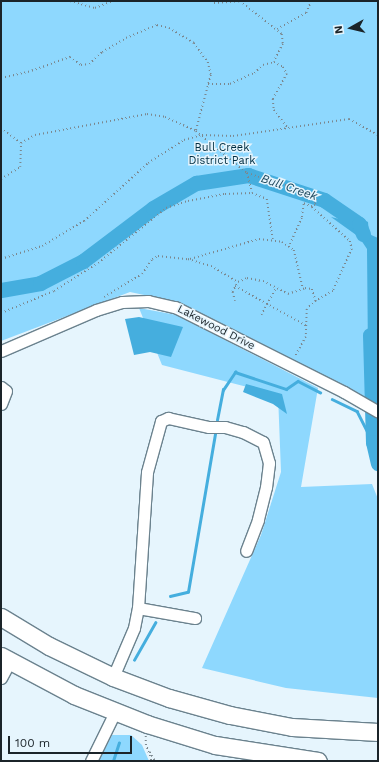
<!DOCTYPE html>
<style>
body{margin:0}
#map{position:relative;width:379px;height:762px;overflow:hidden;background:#e6f5fd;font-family:"Work Sans",sans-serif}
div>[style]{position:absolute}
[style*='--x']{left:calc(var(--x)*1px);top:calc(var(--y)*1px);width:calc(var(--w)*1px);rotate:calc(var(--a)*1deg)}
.green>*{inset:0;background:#8ed8fe}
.water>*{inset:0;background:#45aede}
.stream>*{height:2.5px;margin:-1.25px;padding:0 1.25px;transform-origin:1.25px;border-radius:1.25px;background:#45aede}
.river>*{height:15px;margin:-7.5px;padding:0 7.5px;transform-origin:7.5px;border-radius:7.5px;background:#45aede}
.path>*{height:1.5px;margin-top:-0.75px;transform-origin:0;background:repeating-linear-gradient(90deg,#7b878e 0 1px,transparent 0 4px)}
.roads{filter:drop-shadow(1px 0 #6b828e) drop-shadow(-1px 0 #6b828e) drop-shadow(0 1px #6b828e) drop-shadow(0 -1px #6b828e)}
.minor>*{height:11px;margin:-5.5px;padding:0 5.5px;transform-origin:5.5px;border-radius:5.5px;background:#fff}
.highway>*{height:17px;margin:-8.5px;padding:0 8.5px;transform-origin:8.5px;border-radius:8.5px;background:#fff}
span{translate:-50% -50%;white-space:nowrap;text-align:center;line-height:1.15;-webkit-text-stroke:3px #e6f5fd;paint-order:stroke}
.park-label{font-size:11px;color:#002e42}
.street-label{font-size:11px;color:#1b2429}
.water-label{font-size:12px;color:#1f4a5f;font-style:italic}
.frame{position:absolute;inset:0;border:2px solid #1b2429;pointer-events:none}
.north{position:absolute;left:331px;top:8px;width:40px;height:40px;-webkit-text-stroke:3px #e6f5fd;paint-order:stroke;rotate:262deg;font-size:11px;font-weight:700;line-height:16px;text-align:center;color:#1b2429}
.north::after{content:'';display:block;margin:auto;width:14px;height:18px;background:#1b2429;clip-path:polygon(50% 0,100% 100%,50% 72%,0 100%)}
.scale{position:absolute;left:8px;top:736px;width:124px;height:18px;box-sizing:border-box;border:2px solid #1b2429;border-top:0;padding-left:5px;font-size:12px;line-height:14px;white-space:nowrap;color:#1b2429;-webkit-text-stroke:3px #e6f5fd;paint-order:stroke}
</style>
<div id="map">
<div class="green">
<div style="clip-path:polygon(1px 1px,378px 1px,378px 405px,342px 384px,168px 300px,130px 292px,1px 341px)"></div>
<div style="clip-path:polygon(139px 308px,177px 315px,318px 388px,301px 487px,372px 484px,378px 499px,378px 698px,286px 688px,202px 668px,261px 535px,281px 472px,278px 395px,162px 365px)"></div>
<div style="clip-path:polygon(112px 735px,131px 735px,142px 745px,149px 761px,99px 761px)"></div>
</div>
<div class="water">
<div style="clip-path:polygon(331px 217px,344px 220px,360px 218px,368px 222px,369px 234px,378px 238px,378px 353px,368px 356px,367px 249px,359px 237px)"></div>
<div style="clip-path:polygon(139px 317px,183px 327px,171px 357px,150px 352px,134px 355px,125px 319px)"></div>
<div style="clip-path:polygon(246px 384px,282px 394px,287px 414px,273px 404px,243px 392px)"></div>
</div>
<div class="stream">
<div style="--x:332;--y:399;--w:28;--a:26"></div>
<div style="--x:357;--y:411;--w:35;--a:63"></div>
<div style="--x:217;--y:420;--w:31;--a:-79"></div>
<div style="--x:223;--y:390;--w:22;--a:-56"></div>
<div style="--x:235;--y:372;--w:54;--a:18.4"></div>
<div style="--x:286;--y:389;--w:14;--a:-34"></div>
<div style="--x:298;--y:381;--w:25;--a:27"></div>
<div style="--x:170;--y:596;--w:18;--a:-13"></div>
<div style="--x:188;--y:592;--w:160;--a:-80.3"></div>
<div style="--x:134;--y:660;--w:43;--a:-60.4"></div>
<div style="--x:113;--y:761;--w:19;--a:-72"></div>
</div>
<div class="river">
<div style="--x:1;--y:290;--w:40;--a:-10"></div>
<div style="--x:40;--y:283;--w:48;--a:-27.1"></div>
<div style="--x:83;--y:261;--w:88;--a:-37.1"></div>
<div style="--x:153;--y:208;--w:50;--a:-30.2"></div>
<div style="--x:196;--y:183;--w:53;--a:-8.7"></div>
<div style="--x:248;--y:175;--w:80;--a:18.2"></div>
<div style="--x:324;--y:200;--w:42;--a:34.4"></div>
<div style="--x:359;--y:224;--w:11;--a:68"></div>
<div style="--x:370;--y:335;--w:107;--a:88.4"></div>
<div style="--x:373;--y:442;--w:22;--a:77"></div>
</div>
<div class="path">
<div style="--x:70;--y:1;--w:26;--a:16"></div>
<div style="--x:95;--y:8;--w:18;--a:-22"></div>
<div style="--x:211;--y:1;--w:4;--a:34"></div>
<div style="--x:214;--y:3;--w:26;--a:-4"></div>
<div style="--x:240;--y:1;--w:53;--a:38.2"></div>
<div style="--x:282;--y:34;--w:10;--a:84"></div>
<div style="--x:283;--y:44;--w:20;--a:117"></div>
<div style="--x:274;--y:62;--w:10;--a:29"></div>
<div style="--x:283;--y:67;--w:8;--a:60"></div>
<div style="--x:287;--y:74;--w:29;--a:119"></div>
<div style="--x:273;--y:99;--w:11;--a:85"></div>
<div style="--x:274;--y:110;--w:23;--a:52"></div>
<div style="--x:277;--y:29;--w:33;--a:-29"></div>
<div style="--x:306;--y:13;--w:13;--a:-67"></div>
<div style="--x:1;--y:78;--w:28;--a:-13"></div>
<div style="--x:28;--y:72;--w:45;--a:-19.7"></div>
<div style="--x:70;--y:57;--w:14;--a:36"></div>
<div style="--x:81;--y:65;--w:8;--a:-7"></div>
<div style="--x:89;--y:64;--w:18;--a:-43"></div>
<div style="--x:102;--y:52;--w:28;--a:-30"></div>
<div style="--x:126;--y:38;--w:34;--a:-23"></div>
<div style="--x:157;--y:25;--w:12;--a:14"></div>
<div style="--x:169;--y:28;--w:29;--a:31"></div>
<div style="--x:194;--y:43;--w:24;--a:54"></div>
<div style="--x:208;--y:62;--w:13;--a:77"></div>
<div style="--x:211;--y:75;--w:58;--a:105"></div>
<div style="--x:208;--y:84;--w:22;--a:0"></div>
<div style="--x:230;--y:84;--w:26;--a:-25"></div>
<div style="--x:254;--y:73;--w:12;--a:-42"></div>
<div style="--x:263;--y:65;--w:11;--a:-15"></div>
<div style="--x:1;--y:128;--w:25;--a:37"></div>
<div style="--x:247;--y:173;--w:20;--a:75"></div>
<div style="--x:1;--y:179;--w:22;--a:-32"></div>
<div style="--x:20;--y:167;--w:24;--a:-88"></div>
<div style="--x:21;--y:143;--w:16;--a:-30"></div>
<div style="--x:35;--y:135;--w:114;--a:-10.6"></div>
<div style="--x:147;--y:114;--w:18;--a:9"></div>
<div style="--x:165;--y:117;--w:34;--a:24"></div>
<div style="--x:196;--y:131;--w:66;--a:39.5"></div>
<div style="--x:247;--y:173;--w:73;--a:17.4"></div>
<div style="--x:317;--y:195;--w:10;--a:101"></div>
<div style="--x:315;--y:205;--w:4;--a:146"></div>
<div style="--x:312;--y:207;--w:9;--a:-159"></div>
<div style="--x:304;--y:204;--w:14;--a:98"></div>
<div style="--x:302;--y:218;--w:30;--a:114"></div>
<div style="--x:312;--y:207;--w:51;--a:41.8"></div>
<div style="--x:350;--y:241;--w:8;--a:76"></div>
<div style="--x:352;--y:249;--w:46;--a:114.3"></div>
<div style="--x:333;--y:291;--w:20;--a:150"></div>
<div style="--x:1;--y:259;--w:43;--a:-17.6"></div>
<div style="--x:42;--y:246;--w:49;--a:-30.8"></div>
<div style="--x:84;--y:221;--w:86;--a:-42.2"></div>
<div style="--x:148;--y:163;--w:43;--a:-32.6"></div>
<div style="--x:184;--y:140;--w:19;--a:-16"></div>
<div style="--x:202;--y:135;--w:31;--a:2"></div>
<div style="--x:233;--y:136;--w:117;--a:-8.3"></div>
<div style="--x:349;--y:119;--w:33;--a:29"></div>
<div style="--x:190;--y:259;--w:72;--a:-16.2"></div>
<div style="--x:259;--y:239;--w:23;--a:7"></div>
<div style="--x:282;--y:242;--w:14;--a:34"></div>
<div style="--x:294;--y:250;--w:39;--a:77"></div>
<div style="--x:235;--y:286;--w:82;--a:29.1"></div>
<div style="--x:104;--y:297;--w:44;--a:-31.2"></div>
<div style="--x:142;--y:274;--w:18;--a:-56"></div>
<div style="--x:152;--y:259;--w:7;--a:-27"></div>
<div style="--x:158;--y:256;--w:30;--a:6"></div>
<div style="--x:188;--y:259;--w:24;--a:17"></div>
<div style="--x:211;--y:266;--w:31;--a:31"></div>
<div style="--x:235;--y:301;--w:9;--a:-108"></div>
<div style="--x:232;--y:292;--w:12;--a:-59"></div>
<div style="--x:238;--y:282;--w:10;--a:-24"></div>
<div style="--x:247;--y:278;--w:16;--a:11"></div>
<div style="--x:263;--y:281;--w:28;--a:27"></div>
<div style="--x:288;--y:294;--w:18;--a:-19"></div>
<div style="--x:305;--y:288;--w:7;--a:8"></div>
<div style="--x:312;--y:289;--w:13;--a:72"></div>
<div style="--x:316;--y:301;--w:12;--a:138"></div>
<div style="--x:307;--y:309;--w:28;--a:92"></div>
<div style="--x:306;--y:337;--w:23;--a:119"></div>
<div style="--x:1;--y:313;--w:57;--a:-22.5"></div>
<div style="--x:54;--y:291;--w:52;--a:-32.5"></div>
<div style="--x:98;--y:263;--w:87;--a:-39"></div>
<div style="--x:166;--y:208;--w:23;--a:-18"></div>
<div style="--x:188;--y:201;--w:38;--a:-11"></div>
<div style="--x:225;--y:194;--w:27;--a:-2"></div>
<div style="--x:252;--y:193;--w:16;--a:22"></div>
<div style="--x:267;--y:199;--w:41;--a:81.7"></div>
<div style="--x:261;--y:315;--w:31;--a:-61"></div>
<div style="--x:146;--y:736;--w:8;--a:90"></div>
<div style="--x:146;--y:744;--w:18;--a:71"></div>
<div style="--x:150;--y:752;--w:10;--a:61"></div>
</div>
<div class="roads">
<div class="minor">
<div style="--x:1;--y:351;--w:103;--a:-23.3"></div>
<div style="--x:96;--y:310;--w:27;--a:-17"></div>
<div style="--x:122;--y:302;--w:26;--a:-2"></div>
<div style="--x:148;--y:301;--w:28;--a:13"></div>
<div style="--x:175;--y:307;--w:189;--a:26.7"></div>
<div style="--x:344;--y:392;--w:39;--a:30"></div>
<div style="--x:1;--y:387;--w:6;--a:39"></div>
<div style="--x:6;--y:391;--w:14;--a:111"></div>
<div style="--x:138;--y:608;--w:58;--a:10"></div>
<div style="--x:113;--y:677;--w:53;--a:-66.8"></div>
<div style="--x:134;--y:628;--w:20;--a:-79"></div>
<div style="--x:138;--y:608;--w:136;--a:-86.2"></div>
<div style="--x:147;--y:472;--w:53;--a:-74.6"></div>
<div style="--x:161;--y:421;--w:8;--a:-23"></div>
<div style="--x:168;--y:418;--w:42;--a:12.4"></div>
<div style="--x:209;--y:427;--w:16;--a:0"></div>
<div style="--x:225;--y:427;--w:19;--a:16"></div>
<div style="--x:243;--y:432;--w:22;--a:27"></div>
<div style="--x:263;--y:442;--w:22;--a:74"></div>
<div style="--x:269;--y:463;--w:24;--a:97"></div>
<div style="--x:266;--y:487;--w:34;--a:104"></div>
<div style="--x:258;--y:520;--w:33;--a:111"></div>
<div style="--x:1;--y:678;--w:19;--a:-62"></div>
<div style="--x:91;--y:761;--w:55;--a:-63.9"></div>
</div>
<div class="highway">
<div style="--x:1;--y:617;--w:56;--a:31.1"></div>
<div style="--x:49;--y:646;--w:71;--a:25.8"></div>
<div style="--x:113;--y:677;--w:60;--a:20.6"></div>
<div style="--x:169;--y:698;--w:63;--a:15.6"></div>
<div style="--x:230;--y:715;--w:63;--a:11"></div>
<div style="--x:292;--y:727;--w:86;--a:3.3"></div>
<div style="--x:1;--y:656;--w:83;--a:28.1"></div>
<div style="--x:74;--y:695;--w:79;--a:21.7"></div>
<div style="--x:147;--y:724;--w:71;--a:17.2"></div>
<div style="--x:215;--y:745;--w:104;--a:8.8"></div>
</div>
</div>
<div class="park-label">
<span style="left:222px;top:155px">Bull Creek<br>District Park</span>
</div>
<div class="street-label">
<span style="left:216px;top:328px;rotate:27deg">Lakewood Drive</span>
</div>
<div class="water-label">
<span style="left:289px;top:188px;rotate:19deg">Bull Creek</span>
</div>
<div class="frame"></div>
<div class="north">N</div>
<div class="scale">100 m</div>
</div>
